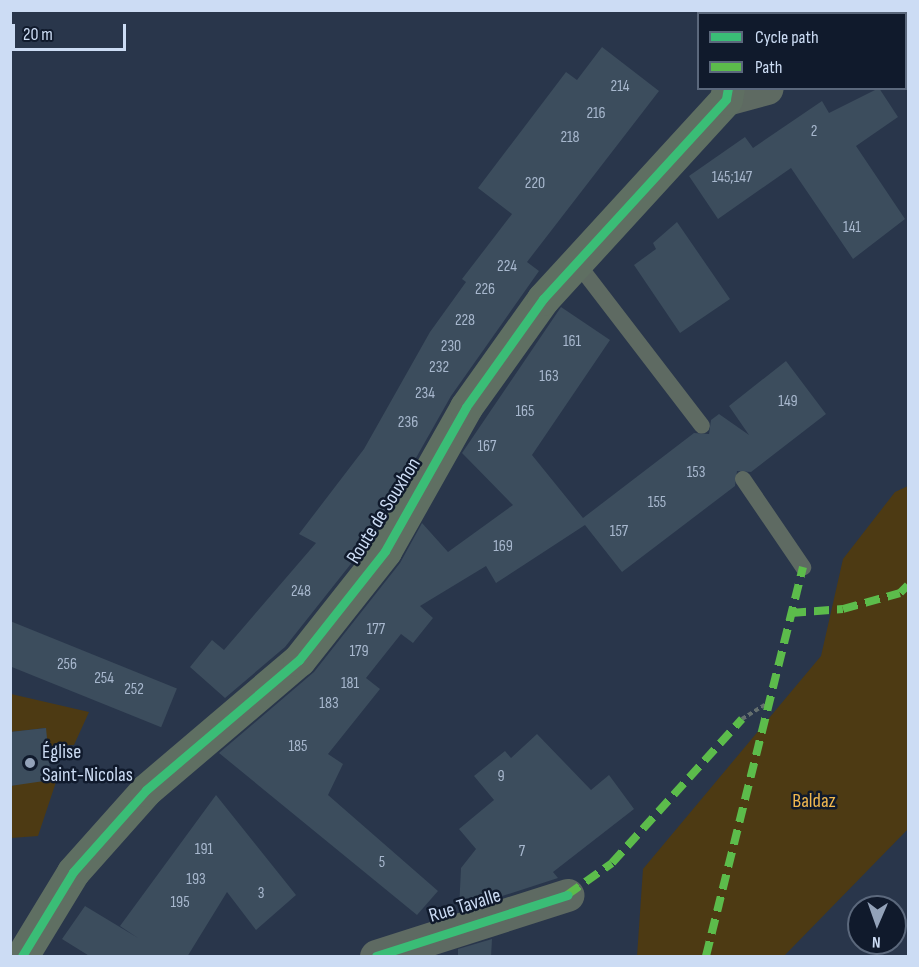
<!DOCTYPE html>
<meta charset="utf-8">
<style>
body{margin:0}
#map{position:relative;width:919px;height:967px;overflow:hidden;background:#29364b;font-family:"Sofia Sans Condensed",sans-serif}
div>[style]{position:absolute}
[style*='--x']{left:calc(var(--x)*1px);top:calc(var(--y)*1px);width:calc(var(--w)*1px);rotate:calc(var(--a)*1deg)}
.green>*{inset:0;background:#4d3a13}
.building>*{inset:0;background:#3c4d5d;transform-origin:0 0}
.path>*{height:4px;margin-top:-2px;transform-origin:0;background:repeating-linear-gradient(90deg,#646f6e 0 4.5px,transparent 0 7.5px)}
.lane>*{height:16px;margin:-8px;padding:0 8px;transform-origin:8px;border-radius:8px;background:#5e6a62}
.street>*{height:33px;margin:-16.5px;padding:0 16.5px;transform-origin:16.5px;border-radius:16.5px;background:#5e6a62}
.secondary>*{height:33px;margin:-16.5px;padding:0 16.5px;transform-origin:16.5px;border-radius:16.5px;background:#5f6f62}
.quiet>*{height:8px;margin-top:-4px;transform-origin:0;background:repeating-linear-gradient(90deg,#5cbc4b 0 15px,transparent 0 23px)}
.cycleway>*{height:9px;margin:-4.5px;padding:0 4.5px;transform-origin:4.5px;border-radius:4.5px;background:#3abd76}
.dots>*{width:16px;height:16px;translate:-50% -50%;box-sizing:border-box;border:3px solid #101a2c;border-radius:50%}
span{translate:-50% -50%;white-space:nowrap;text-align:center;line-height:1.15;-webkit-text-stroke:5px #101a2c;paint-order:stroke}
.number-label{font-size:16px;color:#a8b8ce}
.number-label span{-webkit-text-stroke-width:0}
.street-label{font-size:20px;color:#ccdcf4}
.poi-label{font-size:20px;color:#ccdcf4}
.left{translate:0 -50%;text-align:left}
.park-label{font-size:20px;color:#f2b950}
.frame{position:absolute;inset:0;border:12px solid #ccdcf4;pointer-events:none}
.legend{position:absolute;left:697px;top:12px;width:210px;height:78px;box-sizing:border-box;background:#101a2c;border:2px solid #5b687c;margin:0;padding:8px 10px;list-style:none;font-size:18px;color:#ccdcf4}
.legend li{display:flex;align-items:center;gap:12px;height:30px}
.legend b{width:30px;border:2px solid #5b687c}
.north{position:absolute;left:847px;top:895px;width:60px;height:60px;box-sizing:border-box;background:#101a2c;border:2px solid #5b687c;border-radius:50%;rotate:182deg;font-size:16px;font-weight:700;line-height:24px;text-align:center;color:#ccdcf4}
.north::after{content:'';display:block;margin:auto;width:21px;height:27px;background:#93a2b9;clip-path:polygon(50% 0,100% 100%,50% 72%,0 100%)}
.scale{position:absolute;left:12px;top:24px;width:114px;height:27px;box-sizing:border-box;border:3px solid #ccdcf4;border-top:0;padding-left:8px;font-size:18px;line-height:21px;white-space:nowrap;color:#ccdcf4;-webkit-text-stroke:4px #101a2c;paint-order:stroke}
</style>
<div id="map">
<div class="green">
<div style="clip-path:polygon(908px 486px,908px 829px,784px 956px,637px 956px,643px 869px,821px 656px,843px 559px,895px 492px)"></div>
<div style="clip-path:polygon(11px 694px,89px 712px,74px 745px,48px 746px,45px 728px,11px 732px)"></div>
<div style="clip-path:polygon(58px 776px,38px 836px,11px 838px,10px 786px)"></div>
</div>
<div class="building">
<div style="clip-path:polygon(602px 47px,659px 91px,527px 262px,539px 271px,451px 396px,369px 541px,285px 647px,225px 698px,190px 667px,212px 640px,224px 650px,316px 543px,299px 534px,364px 449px,430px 332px,466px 282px,462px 279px,512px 214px,478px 188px,566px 72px,577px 80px)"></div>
<div style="clip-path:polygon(879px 88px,898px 117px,856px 146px,905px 219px,853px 259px,791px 168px,718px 219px,689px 176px,745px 137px,753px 148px,822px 101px,829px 113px)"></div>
<div style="clip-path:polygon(677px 222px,730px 299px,680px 333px,634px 265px,656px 249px,653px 243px)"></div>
<div style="clip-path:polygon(561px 307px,610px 340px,532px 455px,583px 518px,694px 433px,709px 434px,711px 420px,719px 414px,749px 435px,729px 406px,786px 361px,826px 414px,751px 472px,737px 471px,735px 486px,622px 572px,585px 525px,496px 583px,486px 566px,420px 606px,433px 618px,413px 643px,401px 634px,366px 678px,380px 689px,328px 754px,343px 764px,328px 795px,438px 891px,417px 915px,219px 753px,314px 672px,400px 563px,422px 523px,448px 552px,513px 505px,462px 453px)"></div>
<div style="left:10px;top:621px;width:180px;height:42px;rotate:22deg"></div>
<div style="clip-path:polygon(46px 728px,51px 780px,10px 786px,10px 732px)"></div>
<div style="clip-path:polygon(537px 734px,591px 790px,609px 775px,634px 809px,553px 872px,558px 878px,459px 910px,461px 868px,476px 849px,459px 829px,494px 800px,474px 776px,505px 751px,511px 758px)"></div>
<div style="clip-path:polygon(216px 795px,296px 895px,256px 930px,227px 892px,187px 957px,91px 957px,62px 939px,85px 906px,138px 938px,120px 926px)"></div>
<div style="clip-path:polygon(492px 939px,491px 957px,458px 957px,458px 949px)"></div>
</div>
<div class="path">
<div style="--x:742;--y:719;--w:36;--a:-32"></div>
</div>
<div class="lane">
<div style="--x:574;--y:259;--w:210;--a:52.5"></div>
<div style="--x:743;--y:479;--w:107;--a:55.7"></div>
</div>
<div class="street">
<div style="--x:906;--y:19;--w:3;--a:-45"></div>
<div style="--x:726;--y:99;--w:42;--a:-15"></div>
<div style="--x:376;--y:956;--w:201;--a:-17.7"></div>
</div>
<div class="secondary">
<div style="--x:739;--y:14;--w:4;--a:-90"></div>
<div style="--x:22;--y:956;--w:98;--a:-58.7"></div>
<div style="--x:73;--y:872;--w:110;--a:-48.3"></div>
<div style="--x:146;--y:790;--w:201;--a:-40.4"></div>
<div style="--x:299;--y:660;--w:139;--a:-51.7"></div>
<div style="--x:385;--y:551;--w:165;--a:-60.6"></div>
<div style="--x:466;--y:407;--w:133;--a:-54.5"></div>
<div style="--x:543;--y:299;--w:271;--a:-47.5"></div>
<div style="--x:726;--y:99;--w:11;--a:-80"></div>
</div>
<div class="quiet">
<div style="--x:791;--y:613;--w:52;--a:-4.4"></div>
<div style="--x:843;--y:609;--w:59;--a:-15.7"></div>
<div style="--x:900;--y:593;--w:11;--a:-45"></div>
<div style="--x:567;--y:895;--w:55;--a:-35.4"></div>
<div style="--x:612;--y:863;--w:194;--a:-47.9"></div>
<div style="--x:706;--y:956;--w:401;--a:-76"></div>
</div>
<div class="cycleway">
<div style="--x:22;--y:956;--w:98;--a:-58.7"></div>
<div style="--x:73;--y:872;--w:110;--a:-48.3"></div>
<div style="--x:146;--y:790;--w:201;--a:-40.4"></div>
<div style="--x:299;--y:660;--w:139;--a:-51.7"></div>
<div style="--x:385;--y:551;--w:165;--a:-60.6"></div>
<div style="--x:466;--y:407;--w:133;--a:-54.5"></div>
<div style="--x:543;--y:299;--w:271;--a:-47.5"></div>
<div style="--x:726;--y:99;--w:11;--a:-80"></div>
<div style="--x:376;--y:956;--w:201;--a:-17.7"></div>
</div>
<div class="dots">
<div style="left:30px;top:763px;background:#93a2b9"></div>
</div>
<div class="number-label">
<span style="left:620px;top:87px">214</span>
<span style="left:596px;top:114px">216</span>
<span style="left:814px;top:132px">2</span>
<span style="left:570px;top:138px">218</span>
<span style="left:732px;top:178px">145;147</span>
<span style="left:535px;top:184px">220</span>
<span style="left:852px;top:228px">141</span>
<span style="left:507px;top:267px">224</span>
<span style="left:485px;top:290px">226</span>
<span style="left:465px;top:321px">228</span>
<span style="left:572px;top:342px">161</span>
<span style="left:451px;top:347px">230</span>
<span style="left:439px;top:368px">232</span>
<span style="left:549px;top:377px">163</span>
<span style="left:425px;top:394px">234</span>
<span style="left:788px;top:402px">149</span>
<span style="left:525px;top:412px">165</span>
<span style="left:408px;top:423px">236</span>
<span style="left:487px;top:447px">167</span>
<span style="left:696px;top:473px">153</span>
<span style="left:657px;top:503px">155</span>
<span style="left:619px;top:532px">157</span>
<span style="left:503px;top:547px">169</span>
<span style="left:301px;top:592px">248</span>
<span style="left:376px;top:630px">177</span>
<span style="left:359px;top:652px">179</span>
<span style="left:67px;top:665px">256</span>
<span style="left:104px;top:679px">254</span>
<span style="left:350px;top:684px">181</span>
<span style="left:134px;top:690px">252</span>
<span style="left:329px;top:704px">183</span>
<span style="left:298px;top:747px">185</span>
<span style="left:501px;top:777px">9</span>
<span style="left:204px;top:850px">191</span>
<span style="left:522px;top:852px">7</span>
<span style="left:382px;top:863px">5</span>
<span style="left:196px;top:880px">193</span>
<span style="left:261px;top:894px">3</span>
<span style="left:180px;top:903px">195</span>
</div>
<div class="street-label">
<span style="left:384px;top:511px;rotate:-58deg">Route de Souxhon</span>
<span style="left:465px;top:906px;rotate:-17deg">Rue Tavalle</span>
</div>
<div class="poi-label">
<span class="left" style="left:42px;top:764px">Église<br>Saint-Nicolas</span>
</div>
<div class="park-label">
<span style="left:814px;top:801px">Baldaz</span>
</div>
<div class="frame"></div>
<ul class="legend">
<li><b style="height:8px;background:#3abd76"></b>Cycle path</li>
<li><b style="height:8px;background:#5cbc4b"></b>Path</li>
</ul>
<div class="north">N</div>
<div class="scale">20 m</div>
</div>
